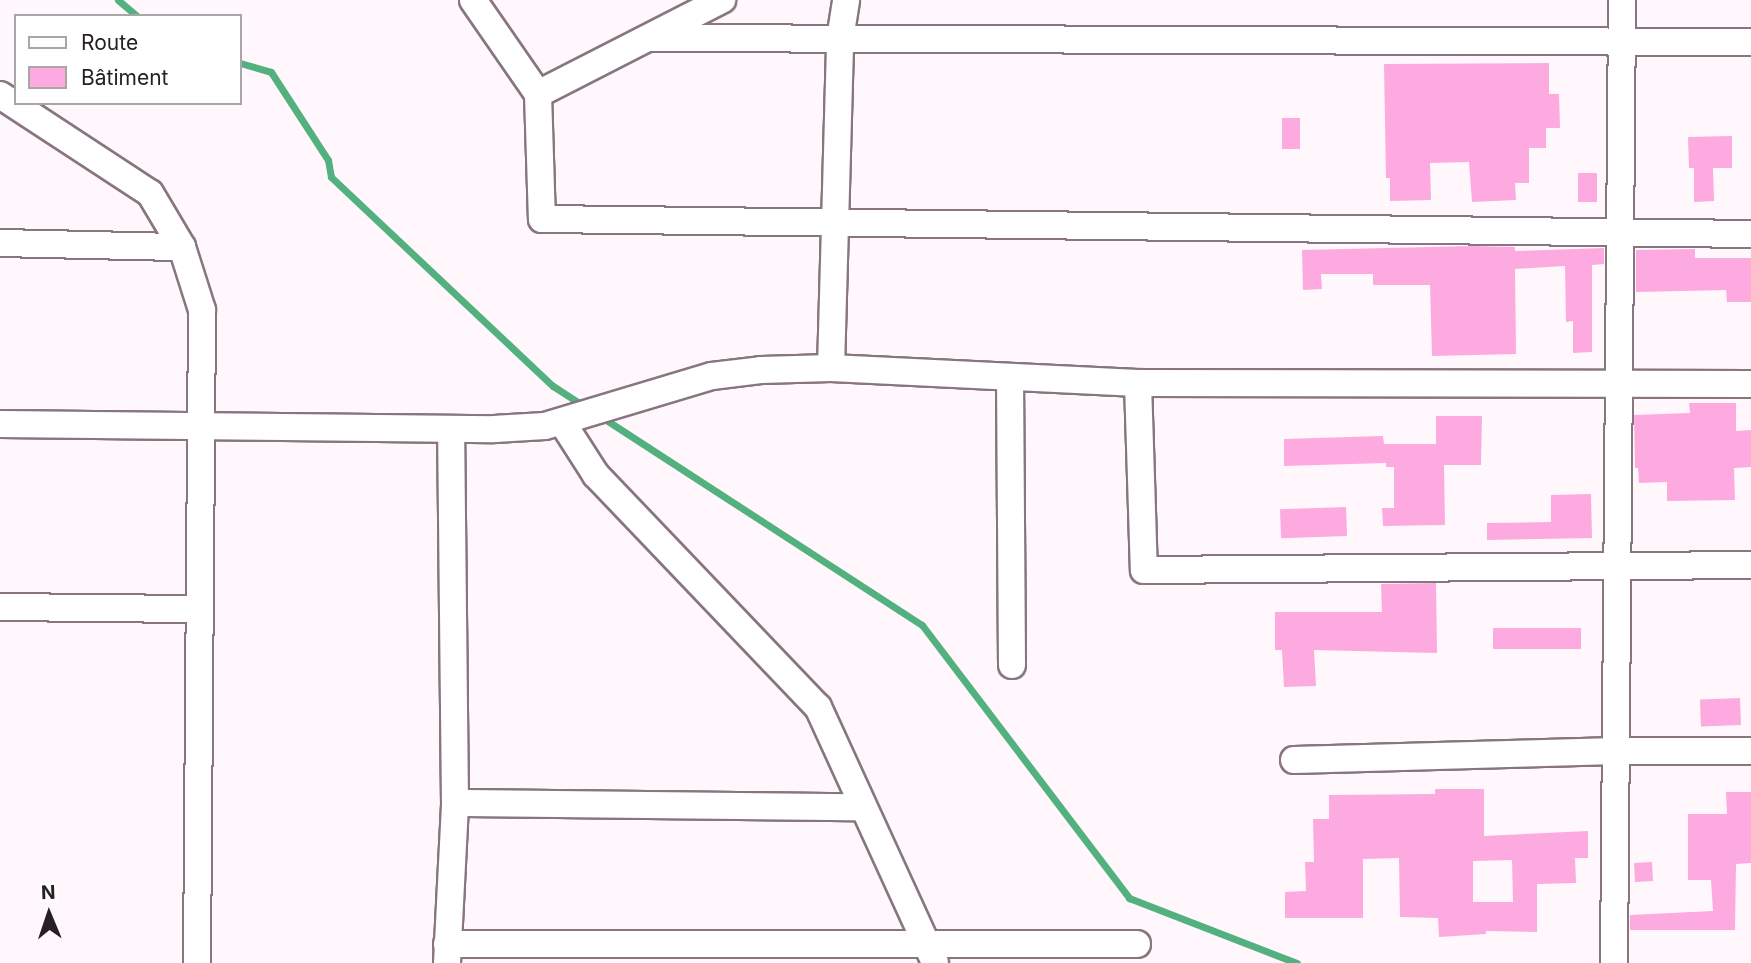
<!DOCTYPE html>
<meta charset="utf-8">
<style>
body{margin:0}
#map{position:relative;width:1751px;height:963px;overflow:hidden;background:#fff7fc;font-family:Inter,sans-serif}
div>[style]{position:absolute}
[style*='--x']{left:calc(var(--x)*1px);top:calc(var(--y)*1px);width:calc(var(--w)*1px);rotate:calc(var(--a)*1deg)}
.stream>*{height:7px;margin:-3.5px;padding:0 3.5px;transform-origin:3.5px;border-radius:3.5px;background:#53b17f}
.building>*{inset:0;background:#fcaae0;transform-origin:0 0}
.roads{filter:drop-shadow(2px 0 #877680) drop-shadow(-2px 0 #877680) drop-shadow(0 2px #877680) drop-shadow(0 -2px #877680)}
.minor>*{height:26px;margin:-13px;padding:0 13px;transform-origin:13px;border-radius:13px;background:#fff}
span{translate:-50% -50%;white-space:nowrap;text-align:center;line-height:1.15;-webkit-text-stroke:6px #fff;paint-order:stroke}
.legend{position:absolute;left:14px;top:14px;width:228px;height:91px;box-sizing:border-box;background:#fff;border:2px solid #a8a6a7;margin:0;padding:9px 12px;list-style:none;font-size:21px;color:#262024}
.legend li{display:flex;align-items:center;gap:14px;height:35px}
.legend b{width:35px;border:2px solid #a8a6a7}
.north{position:absolute;left:14px;top:879px;width:70px;height:70px;-webkit-text-stroke:5px #fff;paint-order:stroke;rotate:358deg;font-size:19px;font-weight:700;line-height:28px;text-align:center;color:#262024}
.north::after{content:'';display:block;margin:auto;width:24px;height:32px;background:#262024;clip-path:polygon(50% 0,100% 100%,50% 72%,0 100%)}
</style>
<div id="map">
<div class="stream">
<div style="--x:118;--y:0;--w:25;--a:40"></div>
<div style="--x:240;--y:63;--w:32;--a:16"></div>
<div style="--x:271;--y:72;--w:105;--a:57.1"></div>
<div style="--x:328;--y:160;--w:17;--a:80"></div>
<div style="--x:331;--y:177;--w:305;--a:43.3"></div>
<div style="--x:553;--y:386;--w:37;--a:33"></div>
<div style="--x:600;--y:416;--w:384;--a:33"></div>
<div style="--x:922;--y:625;--w:343;--a:52.8"></div>
<div style="--x:1129;--y:898;--w:180;--a:21.2"></div>
</div>
<div class="building">
<div style="clip-path:polygon(1549px 63px,1549px 94px,1559px 94px,1560px 128px,1546px 128px,1546px 148px,1529px 148px,1529px 183px,1515px 183px,1516px 200px,1472px 202px,1469px 162px,1430px 163px,1431px 200px,1390px 201px,1390px 178px,1386px 178px,1384px 64px)"></div>
<div style="left:1282px;top:118px;width:18px;height:31px"></div>
<div style="clip-path:polygon(1732px 136px,1732px 168px,1713px 168px,1714px 201px,1694px 202px,1694px 168px,1689px 168px,1688px 137px)"></div>
<div style="left:1578px;top:173px;width:19px;height:29px"></div>
<div style="clip-path:polygon(1472px 246px,1515px 247px,1515px 251px,1604px 248px,1604px 264px,1592px 265px,1592px 352px,1573px 353px,1573px 321px,1566px 322px,1565px 266px,1515px 269px,1516px 354px,1432px 356px,1430px 285px,1373px 285px,1373px 274px,1321px 274px,1322px 289px,1303px 290px,1302px 250px)"></div>
<div style="clip-path:polygon(1695px 249px,1695px 258px,1751px 258px,1751px 302px,1727px 302px,1726px 290px,1636px 292px,1636px 250px)"></div>
<div style="clip-path:polygon(1689px 403px,1736px 403px,1736px 431px,1751px 430px,1751px 467px,1734px 468px,1735px 500px,1667px 501px,1667px 482px,1639px 483px,1638px 468px,1635px 468px,1634px 415px,1690px 413px)"></div>
<div style="clip-path:polygon(1436px 416px,1482px 416px,1481px 465px,1444px 465px,1445px 525px,1383px 526px,1382px 508px,1394px 508px,1394px 467px,1386px 467px,1386px 463px,1284px 466px,1284px 439px,1383px 436px,1384px 444px,1436px 444px)"></div>
<div style="clip-path:polygon(1591px 494px,1592px 538px,1487px 540px,1487px 523px,1551px 522px,1551px 495px)"></div>
<div style="left:1346px;top:507px;width:29px;height:66px;rotate:88deg"></div>
<div style="clip-path:polygon(1436px 583px,1437px 653px,1314px 650px,1316px 686px,1284px 687px,1282px 650px,1275px 650px,1275px 612px,1382px 612px,1381px 584px)"></div>
<div style="left:1493px;top:628px;width:88px;height:21px"></div>
<div style="left:1740px;top:698px;width:27px;height:40px;rotate:88deg"></div>
<div style="clip-path:polygon(evenodd,1435px 789px,1484px 789px,1484px 836px,1588px 831px,1588px 858px,1575px 858px,1576px 883px,1537px 884px,1537px 932px,1486px 931px,1486px 934px,1439px 937px,1438px 918px,1400px 917px,1399px 858px,1363px 859px,1363px 918px,1285px 918px,1285px 892px,1306px 891px,1305px 862px,1314px 862px,1313px 819px,1329px 819px,1329px 795px,1435px 794px,1435px 789px,1512px 860px,1513px 902px,1473px 902px,1473px 861px,1512px 860px)"></div>
<div style="clip-path:polygon(1726px 792px,1751px 792px,1751px 863px,1736px 864px,1735px 930px,1630px 930px,1630px 915px,1713px 911px,1711px 880px,1688px 880px,1688px 814px,1727px 814px)"></div>
<div style="left:1652px;top:862px;width:19px;height:18px;rotate:87deg"></div>
</div>
<div class="roads">
<div class="minor">
<div style="--x:473;--y:0;--w:114;--a:55.3"></div>
<div style="--x:538;--y:94;--w:125;--a:88.2"></div>
<div style="--x:542;--y:219;--w:1209;--a:0.71"></div>
<div style="--x:651;--y:38;--w:1100;--a:0.21"></div>
<div style="--x:538;--y:94;--w:207;--a:-27.1"></div>
<div style="--x:0;--y:95;--w:179;--a:33.2"></div>
<div style="--x:150;--y:193;--w:63;--a:59.3"></div>
<div style="--x:182;--y:247;--w:66;--a:72.4"></div>
<div style="--x:202;--y:310;--w:653;--a:90.44"></div>
<div style="--x:0;--y:243;--w:182;--a:1.3"></div>
<div style="--x:831;--y:368;--w:329;--a:-88.4"></div>
<div style="--x:840;--y:39;--w:39;--a:-81"></div>
<div style="--x:1010;--y:377;--w:288;--a:89.6"></div>
<div style="--x:1138;--y:383;--w:187;--a:88.2"></div>
<div style="--x:1144;--y:570;--w:607;--a:-0.47"></div>
<div style="--x:562;--y:422;--w:63;--a:57.3"></div>
<div style="--x:596;--y:475;--w:321;--a:46.3"></div>
<div style="--x:818;--y:707;--w:281;--a:65.4"></div>
<div style="--x:0;--y:424;--w:494;--a:0.6"></div>
<div style="--x:494;--y:429;--w:51;--a:-3.4"></div>
<div style="--x:545;--y:426;--w:174;--a:-16.7"></div>
<div style="--x:712;--y:376;--w:49;--a:-7"></div>
<div style="--x:761;--y:370;--w:70;--a:-1.6"></div>
<div style="--x:831;--y:368;--w:307;--a:2.8"></div>
<div style="--x:1138;--y:383;--w:613;--a:0.09"></div>
<div style="--x:0;--y:607;--w:200;--a:0.6"></div>
<div style="--x:1294;--y:760;--w:322;--a:-1.6"></div>
<div style="--x:1616;--y:751;--w:135;--a:0"></div>
<div style="--x:455;--y:803;--w:407;--a:0.6"></div>
<div style="--x:447;--y:944;--w:690;--a:0"></div>
<div style="--x:447;--y:963;--w:160;--a:-87.1"></div>
<div style="--x:455;--y:803;--w:374;--a:-90.6"></div>
<div style="--x:1614;--y:963;--w:963;--a:-89.52"></div>
</div>
</div>
<ul class="legend">
<li><b style="height:9px;background:#fff"></b>Route</li>
<li><b style="height:19px;background:#fcaae0"></b>Bâtiment</li>
</ul>
<div class="north">N</div>
</div>
